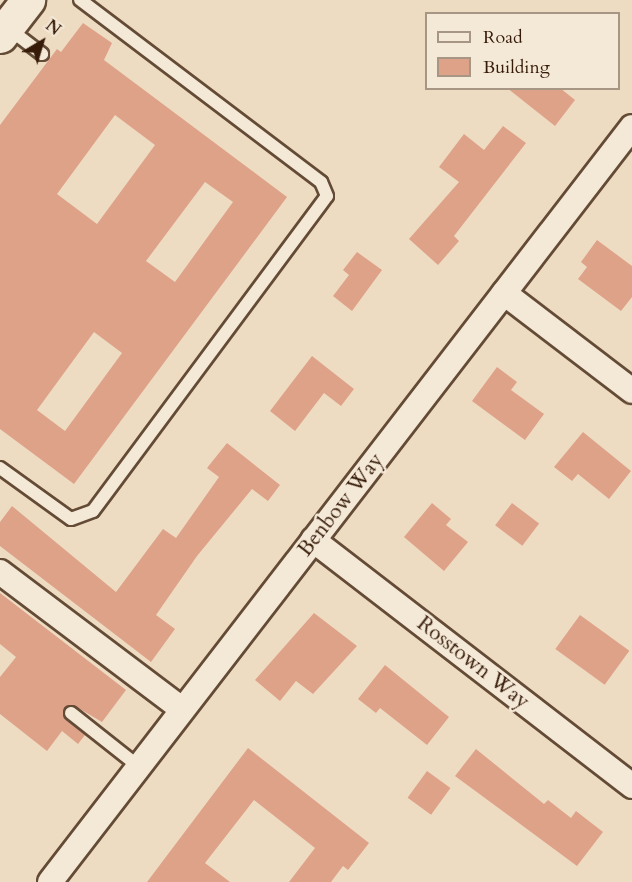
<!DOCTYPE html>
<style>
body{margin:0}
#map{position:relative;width:632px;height:882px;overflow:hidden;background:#eedcc2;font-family:Cardo,serif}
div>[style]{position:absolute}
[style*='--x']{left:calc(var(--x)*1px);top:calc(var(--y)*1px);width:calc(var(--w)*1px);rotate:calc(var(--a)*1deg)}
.building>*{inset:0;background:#dea289;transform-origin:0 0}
.roads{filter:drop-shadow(2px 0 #644b36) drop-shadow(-2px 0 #644b36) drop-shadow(0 2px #644b36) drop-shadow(0 -2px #644b36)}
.lane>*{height:12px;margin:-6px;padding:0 6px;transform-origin:6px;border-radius:6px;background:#f4e8d7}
.street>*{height:24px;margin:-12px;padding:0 12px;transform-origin:12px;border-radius:12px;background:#f4e8d7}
.secondary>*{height:33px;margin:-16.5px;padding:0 16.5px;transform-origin:16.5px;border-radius:16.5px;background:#f4e8d7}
span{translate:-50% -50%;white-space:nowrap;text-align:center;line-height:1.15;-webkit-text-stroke:5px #f4e8d7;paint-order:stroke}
.street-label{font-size:21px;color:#361b08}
.legend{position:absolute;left:425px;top:12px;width:195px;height:78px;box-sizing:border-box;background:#f4e8d7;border:2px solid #a89684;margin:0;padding:8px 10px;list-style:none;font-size:18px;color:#361b08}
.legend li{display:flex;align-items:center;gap:12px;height:30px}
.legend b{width:30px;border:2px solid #a89684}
.north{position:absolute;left:12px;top:12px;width:60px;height:60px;-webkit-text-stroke:4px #f4e8d7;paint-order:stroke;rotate:38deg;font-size:16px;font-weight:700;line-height:24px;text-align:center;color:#361b08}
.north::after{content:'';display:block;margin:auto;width:21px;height:27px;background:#361b08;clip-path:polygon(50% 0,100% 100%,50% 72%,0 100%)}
</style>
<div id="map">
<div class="building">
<div style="clip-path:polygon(evenodd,83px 23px,112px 43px,104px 60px,287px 197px,74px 484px,0 429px,0 125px,57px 49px,61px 52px,83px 23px,115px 115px,155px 145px,97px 224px,57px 194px,115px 115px,83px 23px,205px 182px,233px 202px,175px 282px,146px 261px,205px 182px,83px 23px,94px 332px,122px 353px,65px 431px,37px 410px,94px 332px)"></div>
<div style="clip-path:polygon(507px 88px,560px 88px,575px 100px,555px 126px)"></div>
<div style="clip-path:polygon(503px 126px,526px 143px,454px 236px,459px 241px,438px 265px,409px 239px,459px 182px,439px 167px,464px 134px,484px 150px)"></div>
<div style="clip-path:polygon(597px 240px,632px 266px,632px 297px,621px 311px,578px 279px,587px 267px,581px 262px)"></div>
<div style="clip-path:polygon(357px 252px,382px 270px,352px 311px,333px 296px,349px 275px,343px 270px)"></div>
<div style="clip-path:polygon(312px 356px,354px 389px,341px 406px,324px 393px,295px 431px,270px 411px)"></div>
<div style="clip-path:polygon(497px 367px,517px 382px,511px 390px,544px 414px,525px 440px,472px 401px)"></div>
<div style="clip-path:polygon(583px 432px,631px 471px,609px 499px,578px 474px,572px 481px,554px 467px)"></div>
<div style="clip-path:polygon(227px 443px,280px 485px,268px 501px,252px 489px,197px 556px,156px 615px,175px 629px,151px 662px,0 546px,0 522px,12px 506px,116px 592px,163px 529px,176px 538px,219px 477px,207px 468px)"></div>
<div style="clip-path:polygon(432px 503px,451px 519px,446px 525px,468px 542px,444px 571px,404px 537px)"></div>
<div style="left:512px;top:503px;width:34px;height:28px;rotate:37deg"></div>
<div style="clip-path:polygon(0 593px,126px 690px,102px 722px,73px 705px,65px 707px,65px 719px,85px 735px,78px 744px,62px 731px,47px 751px,0 714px,0 677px,16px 657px,0 644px)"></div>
<div style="clip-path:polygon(314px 613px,357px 646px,313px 694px,296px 681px,280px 701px,255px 680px)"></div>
<div style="left:580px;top:615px;width:61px;height:42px;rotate:36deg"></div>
<div style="clip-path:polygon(385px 665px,449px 717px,427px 745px,380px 708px,376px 713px,358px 699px)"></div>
<div style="clip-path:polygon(248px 748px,369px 843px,348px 870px,343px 866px,331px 882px,289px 882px,315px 848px,254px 800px,205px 863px,230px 882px,147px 882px)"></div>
<div style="clip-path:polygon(476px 749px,544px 804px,548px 800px,571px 818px,576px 811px,603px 832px,577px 866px,455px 776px)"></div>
<div style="left:427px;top:771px;width:29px;height:33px;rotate:36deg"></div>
</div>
<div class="roads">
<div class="lane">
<div style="--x:8;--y:28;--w:43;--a:37.4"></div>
<div style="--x:0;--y:468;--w:87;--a:35.7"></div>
<div style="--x:71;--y:519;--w:23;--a:-20"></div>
<div style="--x:93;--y:511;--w:392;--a:-53.4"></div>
<div style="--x:327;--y:196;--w:15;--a:-113"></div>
<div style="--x:321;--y:182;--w:302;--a:-142.9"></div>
<div style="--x:71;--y:713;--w:85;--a:38.3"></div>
</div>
<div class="street">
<div style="--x:504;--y:293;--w:161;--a:37.4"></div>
<div style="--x:313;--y:540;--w:403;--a:37.6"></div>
<div style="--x:0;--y:572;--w:228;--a:37"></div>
<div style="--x:50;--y:882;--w:953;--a:-52.37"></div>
</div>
<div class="secondary">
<div style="--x:0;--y:36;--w:46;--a:-52.1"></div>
</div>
</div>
<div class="street-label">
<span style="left:341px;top:505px;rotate:-52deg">Benbow Way</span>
<span style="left:473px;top:663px;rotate:38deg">Rosstown Way</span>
</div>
<ul class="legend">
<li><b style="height:8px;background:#f4e8d7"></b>Road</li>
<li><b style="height:16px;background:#dea289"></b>Building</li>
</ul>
<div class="north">N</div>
</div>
